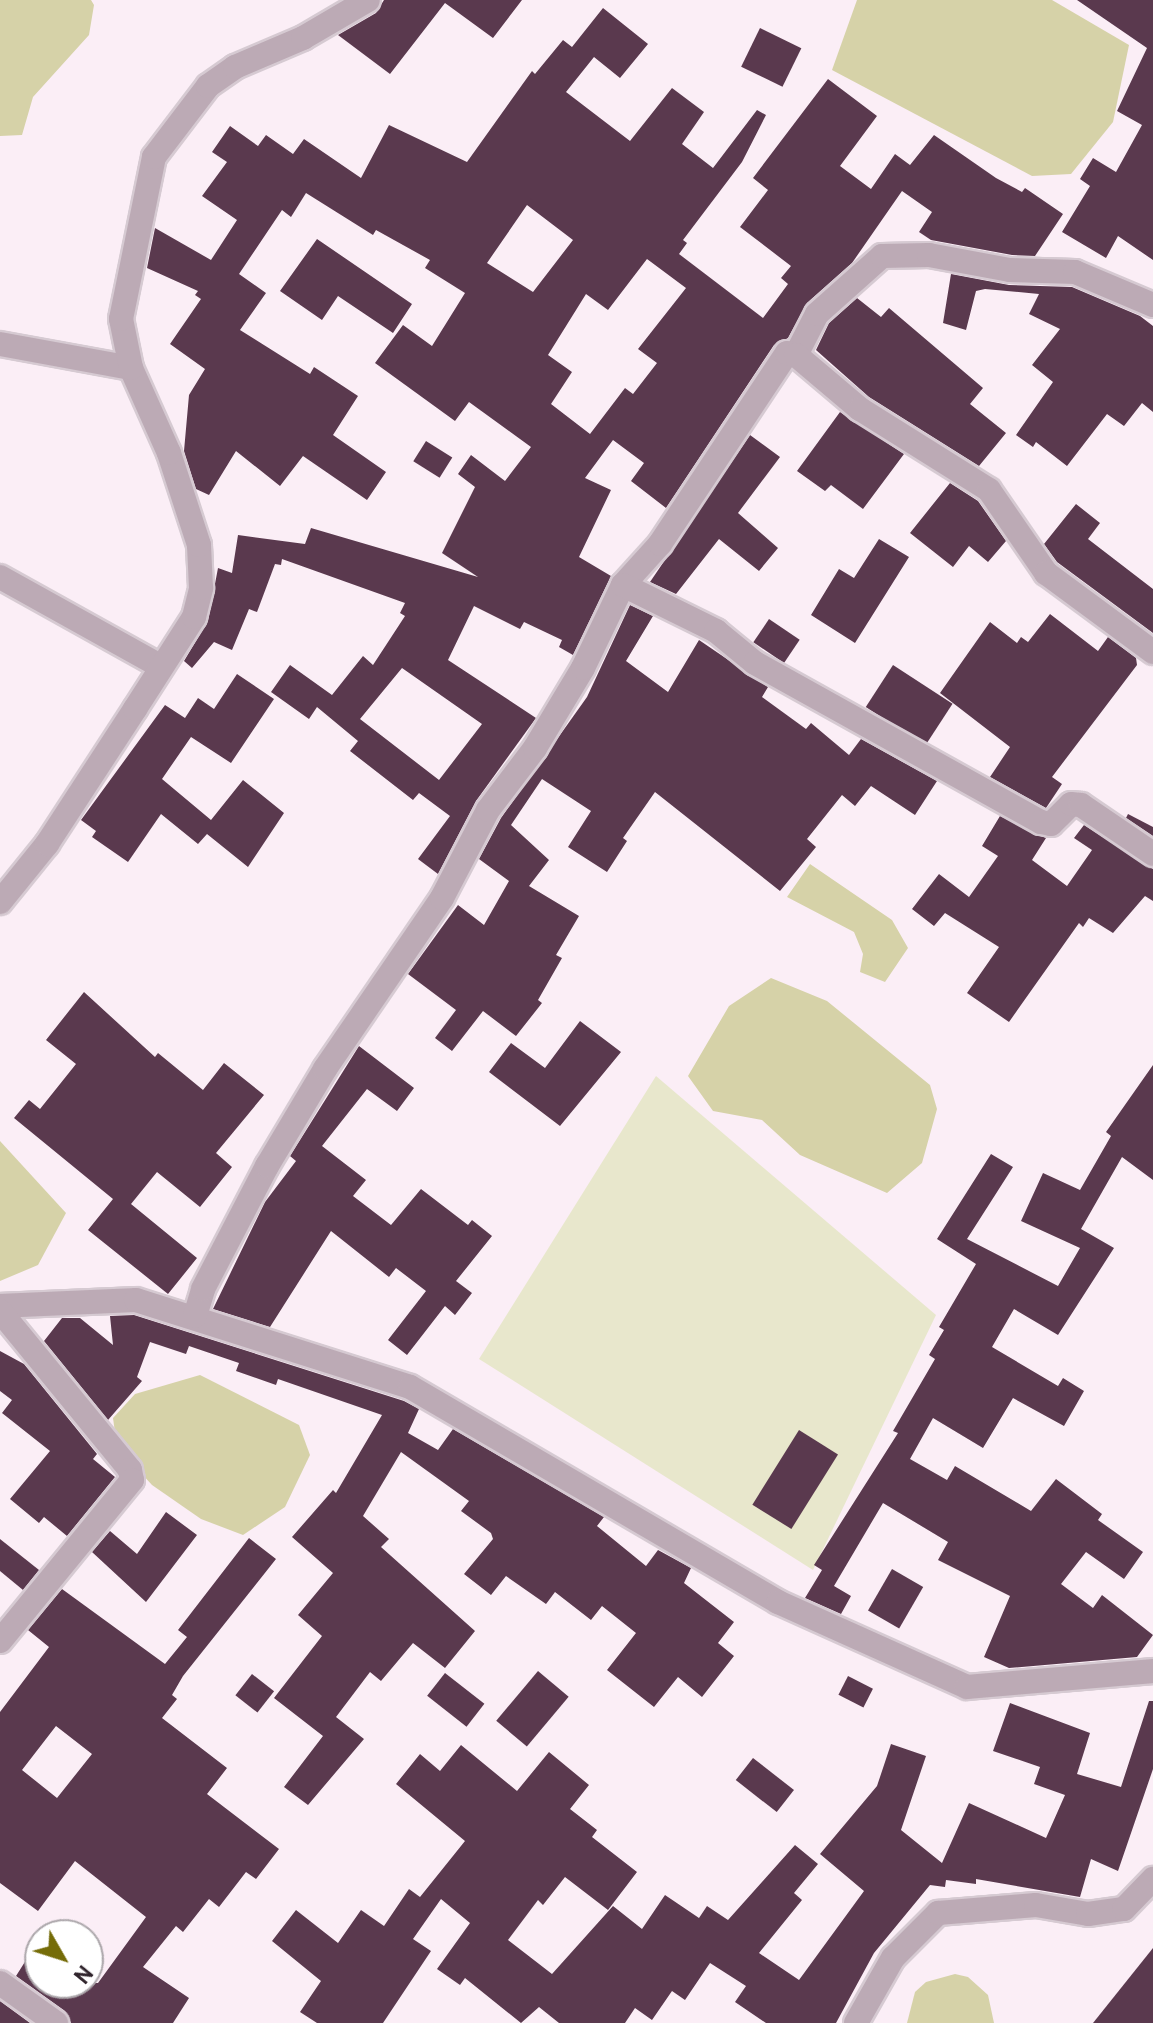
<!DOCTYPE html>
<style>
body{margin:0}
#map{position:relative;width:1153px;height:2023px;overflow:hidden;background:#fbeef6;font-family:Overpass,sans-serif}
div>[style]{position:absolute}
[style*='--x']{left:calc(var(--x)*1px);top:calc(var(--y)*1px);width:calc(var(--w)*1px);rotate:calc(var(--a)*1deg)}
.green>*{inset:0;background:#e8e7cc}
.water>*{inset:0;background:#d6d2a8}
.building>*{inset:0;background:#5a394e;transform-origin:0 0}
.roads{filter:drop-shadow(2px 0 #d6cad2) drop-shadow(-2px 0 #d6cad2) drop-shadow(0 2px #d6cad2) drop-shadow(0 -2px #d6cad2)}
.minor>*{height:24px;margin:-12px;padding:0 12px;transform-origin:12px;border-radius:12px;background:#bcaab5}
span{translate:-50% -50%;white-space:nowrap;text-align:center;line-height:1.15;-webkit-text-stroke:8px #fff;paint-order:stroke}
.north{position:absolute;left:24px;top:1919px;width:80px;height:80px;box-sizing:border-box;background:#fff;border:2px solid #aca7ab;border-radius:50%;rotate:129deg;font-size:22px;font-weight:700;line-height:32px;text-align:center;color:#30242c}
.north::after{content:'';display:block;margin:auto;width:28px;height:36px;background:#756c08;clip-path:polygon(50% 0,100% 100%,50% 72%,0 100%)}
</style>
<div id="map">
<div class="green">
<div style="clip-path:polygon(656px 1076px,936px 1315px,813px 1570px,479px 1359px)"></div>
</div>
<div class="water">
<div style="clip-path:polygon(0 0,91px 0,94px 5px,89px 35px,33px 97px,22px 135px,0 136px)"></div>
<div style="clip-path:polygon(857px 0,1052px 0,1129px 45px,1113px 122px,1071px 174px,1032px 176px,832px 70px)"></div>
<div style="clip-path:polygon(810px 864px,892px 920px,908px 948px,885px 982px,860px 972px,863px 954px,854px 932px,787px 897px)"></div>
<div style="clip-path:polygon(771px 978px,827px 1001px,930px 1085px,937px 1109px,922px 1163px,887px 1193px,800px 1155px,762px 1120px,713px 1111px,688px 1076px,729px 1006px)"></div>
<div style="clip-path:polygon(0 1141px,66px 1213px,38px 1265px,0 1281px)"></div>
<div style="clip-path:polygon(200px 1375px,299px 1425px,310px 1455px,285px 1507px,243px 1535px,201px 1519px,152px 1485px,117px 1447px,113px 1418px,135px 1394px)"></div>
<div style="clip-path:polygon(955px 1974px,968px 1977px,988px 1995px,994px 2023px,907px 2023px,915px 1992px,926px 1982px)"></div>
</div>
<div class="building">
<div style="clip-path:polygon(384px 0,522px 0,493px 38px,445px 3px,390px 74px,338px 35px,376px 13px)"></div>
<div style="clip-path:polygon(1077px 0,1153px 0,1153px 260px,1118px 236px,1106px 258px,1062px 232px,1090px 186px,1080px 179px,1093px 158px,1116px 172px,1142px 125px,1117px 111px,1147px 48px)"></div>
<div style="clip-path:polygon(evenodd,603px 8px,648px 44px,620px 78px,594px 57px,566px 92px,630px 141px,672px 88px,704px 112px,682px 144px,713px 168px,757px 110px,766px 115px,742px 162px,683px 240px,687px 243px,679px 254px,763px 318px,788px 284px,781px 278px,791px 266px,740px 227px,768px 190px,753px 178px,828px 79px,877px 116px,840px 166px,871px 189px,895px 154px,910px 165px,934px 135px,996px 178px,1022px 192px,1025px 188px,1063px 214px,1035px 256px,1012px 255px,931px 240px,919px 232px,932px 212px,902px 191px,852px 263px,807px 303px,788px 338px,774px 345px,666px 508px,631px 481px,644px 463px,613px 440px,585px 478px,611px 490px,579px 557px,611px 576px,573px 655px,559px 647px,562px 640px,524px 622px,520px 629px,474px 606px,448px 660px,536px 718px,476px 801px,438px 874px,418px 859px,450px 816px,419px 793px,413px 800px,350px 751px,358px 741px,317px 707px,309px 719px,271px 692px,290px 665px,332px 695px,363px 656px,373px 665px,405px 616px,400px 613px,405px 603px,282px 559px,281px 565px,275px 564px,257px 612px,249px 609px,232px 650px,214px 642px,192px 668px,184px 661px,208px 621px,218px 568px,232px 573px,238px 535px,305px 544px,311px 528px,478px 577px,442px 553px,475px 487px,458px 474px,471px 455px,505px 481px,531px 447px,469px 402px,455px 421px,375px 363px,403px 325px,432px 346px,465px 293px,425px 268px,430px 260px,376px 230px,373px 235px,306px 193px,291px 217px,282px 210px,239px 274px,266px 293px,240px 330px,310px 374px,314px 367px,358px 396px,333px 435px,386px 472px,367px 500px,303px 456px,280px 486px,236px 451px,209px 495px,196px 489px,184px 451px,189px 395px,205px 369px,170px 344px,201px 299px,195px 295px,198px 291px,147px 268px,155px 228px,211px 260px,237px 220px,202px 196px,227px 162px,212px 152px,230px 126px,258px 146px,266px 135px,293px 154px,304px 139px,361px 178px,389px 125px,467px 162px,532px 71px,535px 74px,563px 40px,572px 47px,603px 8px,527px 205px,573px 240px,533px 292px,487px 263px,527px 205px,603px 8px,647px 259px,686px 288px,638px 349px,657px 363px,633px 394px,625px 388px,590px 434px,551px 404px,572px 372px,548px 355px,586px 294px,608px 310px,647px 259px,603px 8px,402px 668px,482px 724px,439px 780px,360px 719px,402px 668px)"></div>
<div style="left:760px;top:28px;width:46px;height:43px;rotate:26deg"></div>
<div style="clip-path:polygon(317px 239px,412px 304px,393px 333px,338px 296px,322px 320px,280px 291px)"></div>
<div style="clip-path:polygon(951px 274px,1009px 285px,1072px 287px,1140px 316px,1153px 326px,1153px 412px,1142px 403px,1124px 426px,1107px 414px,1067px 466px,1036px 442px,1033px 447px,1016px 435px,1053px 382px,1032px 365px,1060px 329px,1029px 314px,1039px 294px,985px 289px,976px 291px,966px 330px,943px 323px)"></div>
<div style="clip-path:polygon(857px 298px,881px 317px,889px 308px,983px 388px,970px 404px,1006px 433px,979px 466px,869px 397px,816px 350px,829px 323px)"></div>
<div style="clip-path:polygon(840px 412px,904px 454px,863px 509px,831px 485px,825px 491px,797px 471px)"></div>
<div style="clip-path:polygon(750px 435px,780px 457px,738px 513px,778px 548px,759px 571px,719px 539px,676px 594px,650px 582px)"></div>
<div style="left:426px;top:441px;width:31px;height:24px;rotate:32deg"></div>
<div style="clip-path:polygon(950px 483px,978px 501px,1006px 541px,988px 562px,969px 546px,953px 567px,910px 533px)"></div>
<div style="clip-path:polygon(1076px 504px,1100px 523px,1088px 539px,1153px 589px,1153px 633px,1057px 562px,1044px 544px)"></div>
<div style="clip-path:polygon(879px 539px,909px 557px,855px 643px,811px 615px,839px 569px,854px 578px)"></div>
<div style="clip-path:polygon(630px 605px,653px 616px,626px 661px,668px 692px,699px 640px,768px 687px,762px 697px,806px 729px,811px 723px,849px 755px,861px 739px,937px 781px,915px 815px,871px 786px,855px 806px,842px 795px,807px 839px,816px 847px,780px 891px,655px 792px,623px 838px,627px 841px,607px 872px,568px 847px,591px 811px,542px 779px,511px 825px,549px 860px,529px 886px,579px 916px,556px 955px,562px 958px,538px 1000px,542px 1003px,516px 1036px,483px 1011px,452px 1051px,435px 1038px,456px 1010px,408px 974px,458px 905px,484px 925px,509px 881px,479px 859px,501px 818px,587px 697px)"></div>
<div style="clip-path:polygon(1050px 614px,1098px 651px,1108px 637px,1136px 658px,1137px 665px,1052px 777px,1062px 784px,1046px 808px,990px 777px,1010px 747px,940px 693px,990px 622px,1017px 643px,1021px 637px,1028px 642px)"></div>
<div style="left:769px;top:619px;width:37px;height:28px;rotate:34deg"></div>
<div style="left:893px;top:665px;width:71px;height:50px;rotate:33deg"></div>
<div style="clip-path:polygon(237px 674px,274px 699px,231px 763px,191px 737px,162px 779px,211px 820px,243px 780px,284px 813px,248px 867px,207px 834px,198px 844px,161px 814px,128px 862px,92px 837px,96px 831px,81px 820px,165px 705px,185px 718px,198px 698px,214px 709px)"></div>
<div style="clip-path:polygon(1128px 814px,1153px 827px,1153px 836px,1126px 818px)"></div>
<div style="clip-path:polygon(1000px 816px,1046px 838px,1032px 860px,1067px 886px,1092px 850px,1074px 838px,1084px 825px,1153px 869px,1153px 901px,1145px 896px,1113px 933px,1089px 918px,1083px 927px,1079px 923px,1009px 1022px,967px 993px,999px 947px,945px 913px,934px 926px,912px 909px,939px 874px,969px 897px,998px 856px,982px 846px)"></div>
<div style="clip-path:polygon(84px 992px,155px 1057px,158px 1053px,203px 1090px,224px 1063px,264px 1095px,216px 1153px,232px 1167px,200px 1207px,157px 1172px,131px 1204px,197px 1258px,168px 1294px,88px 1230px,113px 1199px,14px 1118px,29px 1100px,40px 1109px,76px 1064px,46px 1040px)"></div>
<div style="clip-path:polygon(580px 1021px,621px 1052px,560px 1126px,489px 1072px,511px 1043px,545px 1068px)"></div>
<div style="clip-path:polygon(359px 1046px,414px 1088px,397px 1111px,367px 1089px,322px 1146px,366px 1180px,353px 1196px,391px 1225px,421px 1189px,468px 1225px,472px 1220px,492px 1236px,456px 1281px,472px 1293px,455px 1315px,445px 1306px,407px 1355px,388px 1340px,426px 1291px,396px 1268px,389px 1277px,331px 1231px,270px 1327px,213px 1309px,265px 1202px,296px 1161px,290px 1156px)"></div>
<div style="clip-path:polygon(1153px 1065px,1153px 1180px,1122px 1157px,1081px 1229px,1114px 1248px,1058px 1335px,1014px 1309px,992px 1347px,1058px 1386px,1063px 1378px,1084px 1391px,1064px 1426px,1013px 1398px,983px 1448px,933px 1418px,910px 1459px,947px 1480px,955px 1466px,1031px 1511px,1056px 1479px,1102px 1514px,1098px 1520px,1143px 1552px,1124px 1579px,1086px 1552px,1061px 1584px,1093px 1608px,1102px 1595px,1153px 1635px,1137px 1657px,1009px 1668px,984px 1657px,1010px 1596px,938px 1560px,948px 1542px,883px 1503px,834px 1586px,851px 1596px,841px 1614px,805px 1598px,822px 1570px,814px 1565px,898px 1433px,893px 1431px,935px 1359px,929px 1355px,944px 1330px,939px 1327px,976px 1264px,937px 1239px,991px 1154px,1013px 1167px,967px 1239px,1058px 1286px,1080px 1248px,1021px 1221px,1043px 1173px,1080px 1190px,1111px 1136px,1106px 1132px)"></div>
<div style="clip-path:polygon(134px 1315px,404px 1401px,419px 1409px,408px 1433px,438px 1450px,453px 1429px,604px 1517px,597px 1526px,646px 1566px,658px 1550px,691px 1568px,684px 1583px,734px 1622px,718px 1643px,734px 1656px,702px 1697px,678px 1677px,654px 1707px,607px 1670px,636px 1633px,602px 1606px,591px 1620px,555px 1592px,546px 1604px,506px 1576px,491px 1595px,464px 1574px,493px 1539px,491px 1533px,461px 1511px,469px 1501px,401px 1452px,363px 1516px,389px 1539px,381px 1547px,475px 1631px,445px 1668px,413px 1643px,381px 1681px,370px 1672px,336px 1717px,364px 1739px,308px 1805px,284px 1787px,323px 1736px,274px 1698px,322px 1636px,298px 1615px,333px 1573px,292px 1537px,333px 1490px,336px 1493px,382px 1415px,278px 1379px,276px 1385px,236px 1371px,239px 1363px,189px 1346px,186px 1354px,150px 1342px,137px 1377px,142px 1381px,108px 1420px,44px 1341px,62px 1318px,80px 1318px,113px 1345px,110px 1316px)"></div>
<div style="clip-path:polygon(0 1351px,24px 1364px,97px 1454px,93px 1459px,115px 1477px,67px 1536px,44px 1517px,39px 1523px,10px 1499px,50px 1451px,2px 1413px,12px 1400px,0 1391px)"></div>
<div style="left:799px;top:1430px;width:46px;height:88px;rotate:32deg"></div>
<div style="clip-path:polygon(166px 1512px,197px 1535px,146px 1602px,92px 1552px,110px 1531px,137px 1554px)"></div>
<div style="clip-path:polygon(evenodd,249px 1538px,276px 1559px,183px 1676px,172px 1695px,177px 1699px,162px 1718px,227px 1768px,207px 1794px,279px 1849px,256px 1879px,246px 1872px,219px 1907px,209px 1899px,183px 1932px,176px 1926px,143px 1967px,189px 1998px,173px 2023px,71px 2023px,65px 2011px,16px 1976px,40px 1938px,40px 1983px,98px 1983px,146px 1917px,75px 1861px,38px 1911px,0 1883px,0 1712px,49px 1647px,28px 1630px,62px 1589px,165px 1664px,187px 1637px,178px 1630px,249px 1538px,56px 1726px,92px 1754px,57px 1798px,22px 1770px,56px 1726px)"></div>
<div style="clip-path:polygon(0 1539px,39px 1570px,23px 1590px,0 1571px)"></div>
<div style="left:892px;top:1569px;width:36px;height:48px;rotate:30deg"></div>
<div style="left:538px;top:1671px;width:40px;height:65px;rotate:40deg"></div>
<div style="left:445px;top:1673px;width:50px;height:29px;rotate:38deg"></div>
<div style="left:252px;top:1674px;width:28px;height:27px;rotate:38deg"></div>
<div style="left:848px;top:1676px;width:28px;height:21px;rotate:27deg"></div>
<div style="clip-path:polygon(1149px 1701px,1153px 1701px,1153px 1769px,1118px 1871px,1091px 1859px,1080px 1897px,976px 1879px,976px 1884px,946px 1880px,945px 1887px,930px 1885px,874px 1953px,836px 2023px,766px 2023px,735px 2002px,746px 1986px,710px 1963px,685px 2000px,672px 1991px,652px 2020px,635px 2008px,625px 2023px,559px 2023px,539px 2007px,521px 2023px,465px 1978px,460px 1985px,437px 1969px,470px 1923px,441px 1899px,413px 1939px,431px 1951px,383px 2023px,317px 2023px,300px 2012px,321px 1981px,272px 1941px,296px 1910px,338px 1943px,361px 1910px,384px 1926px,409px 1889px,420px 1897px,465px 1841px,396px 1784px,420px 1754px,440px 1771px,461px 1745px,517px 1791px,549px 1752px,589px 1785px,570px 1809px,597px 1830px,592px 1837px,637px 1872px,608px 1910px,565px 1877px,543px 1905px,538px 1900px,508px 1940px,552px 1974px,613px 1906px,642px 1929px,665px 1895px,699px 1918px,707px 1906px,728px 1920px,795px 1845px,818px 1864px,794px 1893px,802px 1900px,759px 1953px,799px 1980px,864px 1891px,820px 1854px,877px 1786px,891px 1744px,926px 1756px,901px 1830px,942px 1863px,969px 1803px,1046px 1838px,1065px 1795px,1034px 1784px,1040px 1767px,993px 1751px,1010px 1703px,1090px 1733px,1077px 1774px,1121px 1787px)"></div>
<div style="left:753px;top:1758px;width:52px;height:28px;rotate:38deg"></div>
<div style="clip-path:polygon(1153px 1948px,1153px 2023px,1093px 2023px)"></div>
<div style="clip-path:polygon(0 2001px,30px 2023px,0 2023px)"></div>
</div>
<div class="roads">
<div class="minor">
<div style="--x:0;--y:344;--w:133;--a:10.4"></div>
<div style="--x:796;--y:355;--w:46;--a:-62.9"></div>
<div style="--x:817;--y:314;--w:87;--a:-41.7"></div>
<div style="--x:882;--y:256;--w:47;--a:-1.2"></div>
<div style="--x:929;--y:255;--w:82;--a:10.5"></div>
<div style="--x:1010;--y:270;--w:65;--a:1.8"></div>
<div style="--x:1075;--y:272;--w:85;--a:22.9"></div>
<div style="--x:0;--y:577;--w:183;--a:29.1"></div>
<div style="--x:623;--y:585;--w:55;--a:-47.9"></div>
<div style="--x:660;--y:544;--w:229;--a:-56.4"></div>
<div style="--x:787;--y:353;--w:9;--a:13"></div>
<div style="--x:796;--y:355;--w:84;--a:40.2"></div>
<div style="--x:860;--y:409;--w:152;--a:32.1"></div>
<div style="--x:989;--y:490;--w:101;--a:55.5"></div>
<div style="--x:1046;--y:573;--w:133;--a:36.4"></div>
<div style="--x:0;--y:902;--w:75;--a:-51"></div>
<div style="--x:47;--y:844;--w:161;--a:-56.9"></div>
<div style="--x:135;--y:709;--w:109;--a:-57.3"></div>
<div style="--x:194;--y:617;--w:30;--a:-76"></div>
<div style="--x:201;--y:588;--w:43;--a:-92.7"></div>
<div style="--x:199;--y:545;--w:97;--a:-108.1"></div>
<div style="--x:169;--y:453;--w:93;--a:-114.1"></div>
<div style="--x:131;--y:368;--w:50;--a:-101.5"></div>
<div style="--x:121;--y:319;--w:165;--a:-78.5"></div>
<div style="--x:154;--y:157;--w:89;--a:-52.7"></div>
<div style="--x:208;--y:86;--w:33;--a:-35"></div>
<div style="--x:235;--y:67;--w:74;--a:-23.1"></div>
<div style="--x:303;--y:38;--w:75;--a:-30.3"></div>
<div style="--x:0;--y:1306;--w:136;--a:-2.5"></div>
<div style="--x:136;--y:1300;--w:287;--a:17.6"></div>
<div style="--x:410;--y:1387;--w:426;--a:30.3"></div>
<div style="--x:778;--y:1602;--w:207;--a:24.2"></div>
<div style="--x:967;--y:1687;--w:187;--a:-4.9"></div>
<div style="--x:0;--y:1311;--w:205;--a:50.7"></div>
<div style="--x:130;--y:1470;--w:10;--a:79"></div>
<div style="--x:132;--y:1480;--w:208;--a:129.3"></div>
<div style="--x:195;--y:1316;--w:28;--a:-73"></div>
<div style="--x:203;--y:1289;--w:139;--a:-62.5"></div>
<div style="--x:267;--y:1166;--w:113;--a:-59.1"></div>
<div style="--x:325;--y:1069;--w:207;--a:-55.6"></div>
<div style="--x:442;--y:898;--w:99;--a:-62.4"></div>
<div style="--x:488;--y:810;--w:78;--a:-52.8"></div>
<div style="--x:535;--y:748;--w:93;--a:-59"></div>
<div style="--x:583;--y:668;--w:92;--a:-64.3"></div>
<div style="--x:623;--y:585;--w:104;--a:26.3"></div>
<div style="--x:716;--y:631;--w:50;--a:39.4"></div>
<div style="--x:755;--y:663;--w:327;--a:29.1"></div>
<div style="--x:1041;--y:822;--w:10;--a:11"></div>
<div style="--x:1051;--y:824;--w:28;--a:-45"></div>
<div style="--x:1071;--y:804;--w:10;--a:6"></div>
<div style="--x:1081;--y:805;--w:87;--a:34.2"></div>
<div style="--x:0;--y:1983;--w:69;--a:35.5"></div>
<div style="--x:856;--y:2023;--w:75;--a:-60.4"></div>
<div style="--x:893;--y:1958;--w:64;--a:-45"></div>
<div style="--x:938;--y:1913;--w:98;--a:-4.7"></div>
<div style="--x:1036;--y:1905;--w:53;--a:9.8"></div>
<div style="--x:1088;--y:1914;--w:36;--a:-8"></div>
<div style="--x:1124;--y:1909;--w:42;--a:-46"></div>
</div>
</div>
<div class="north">N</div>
</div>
